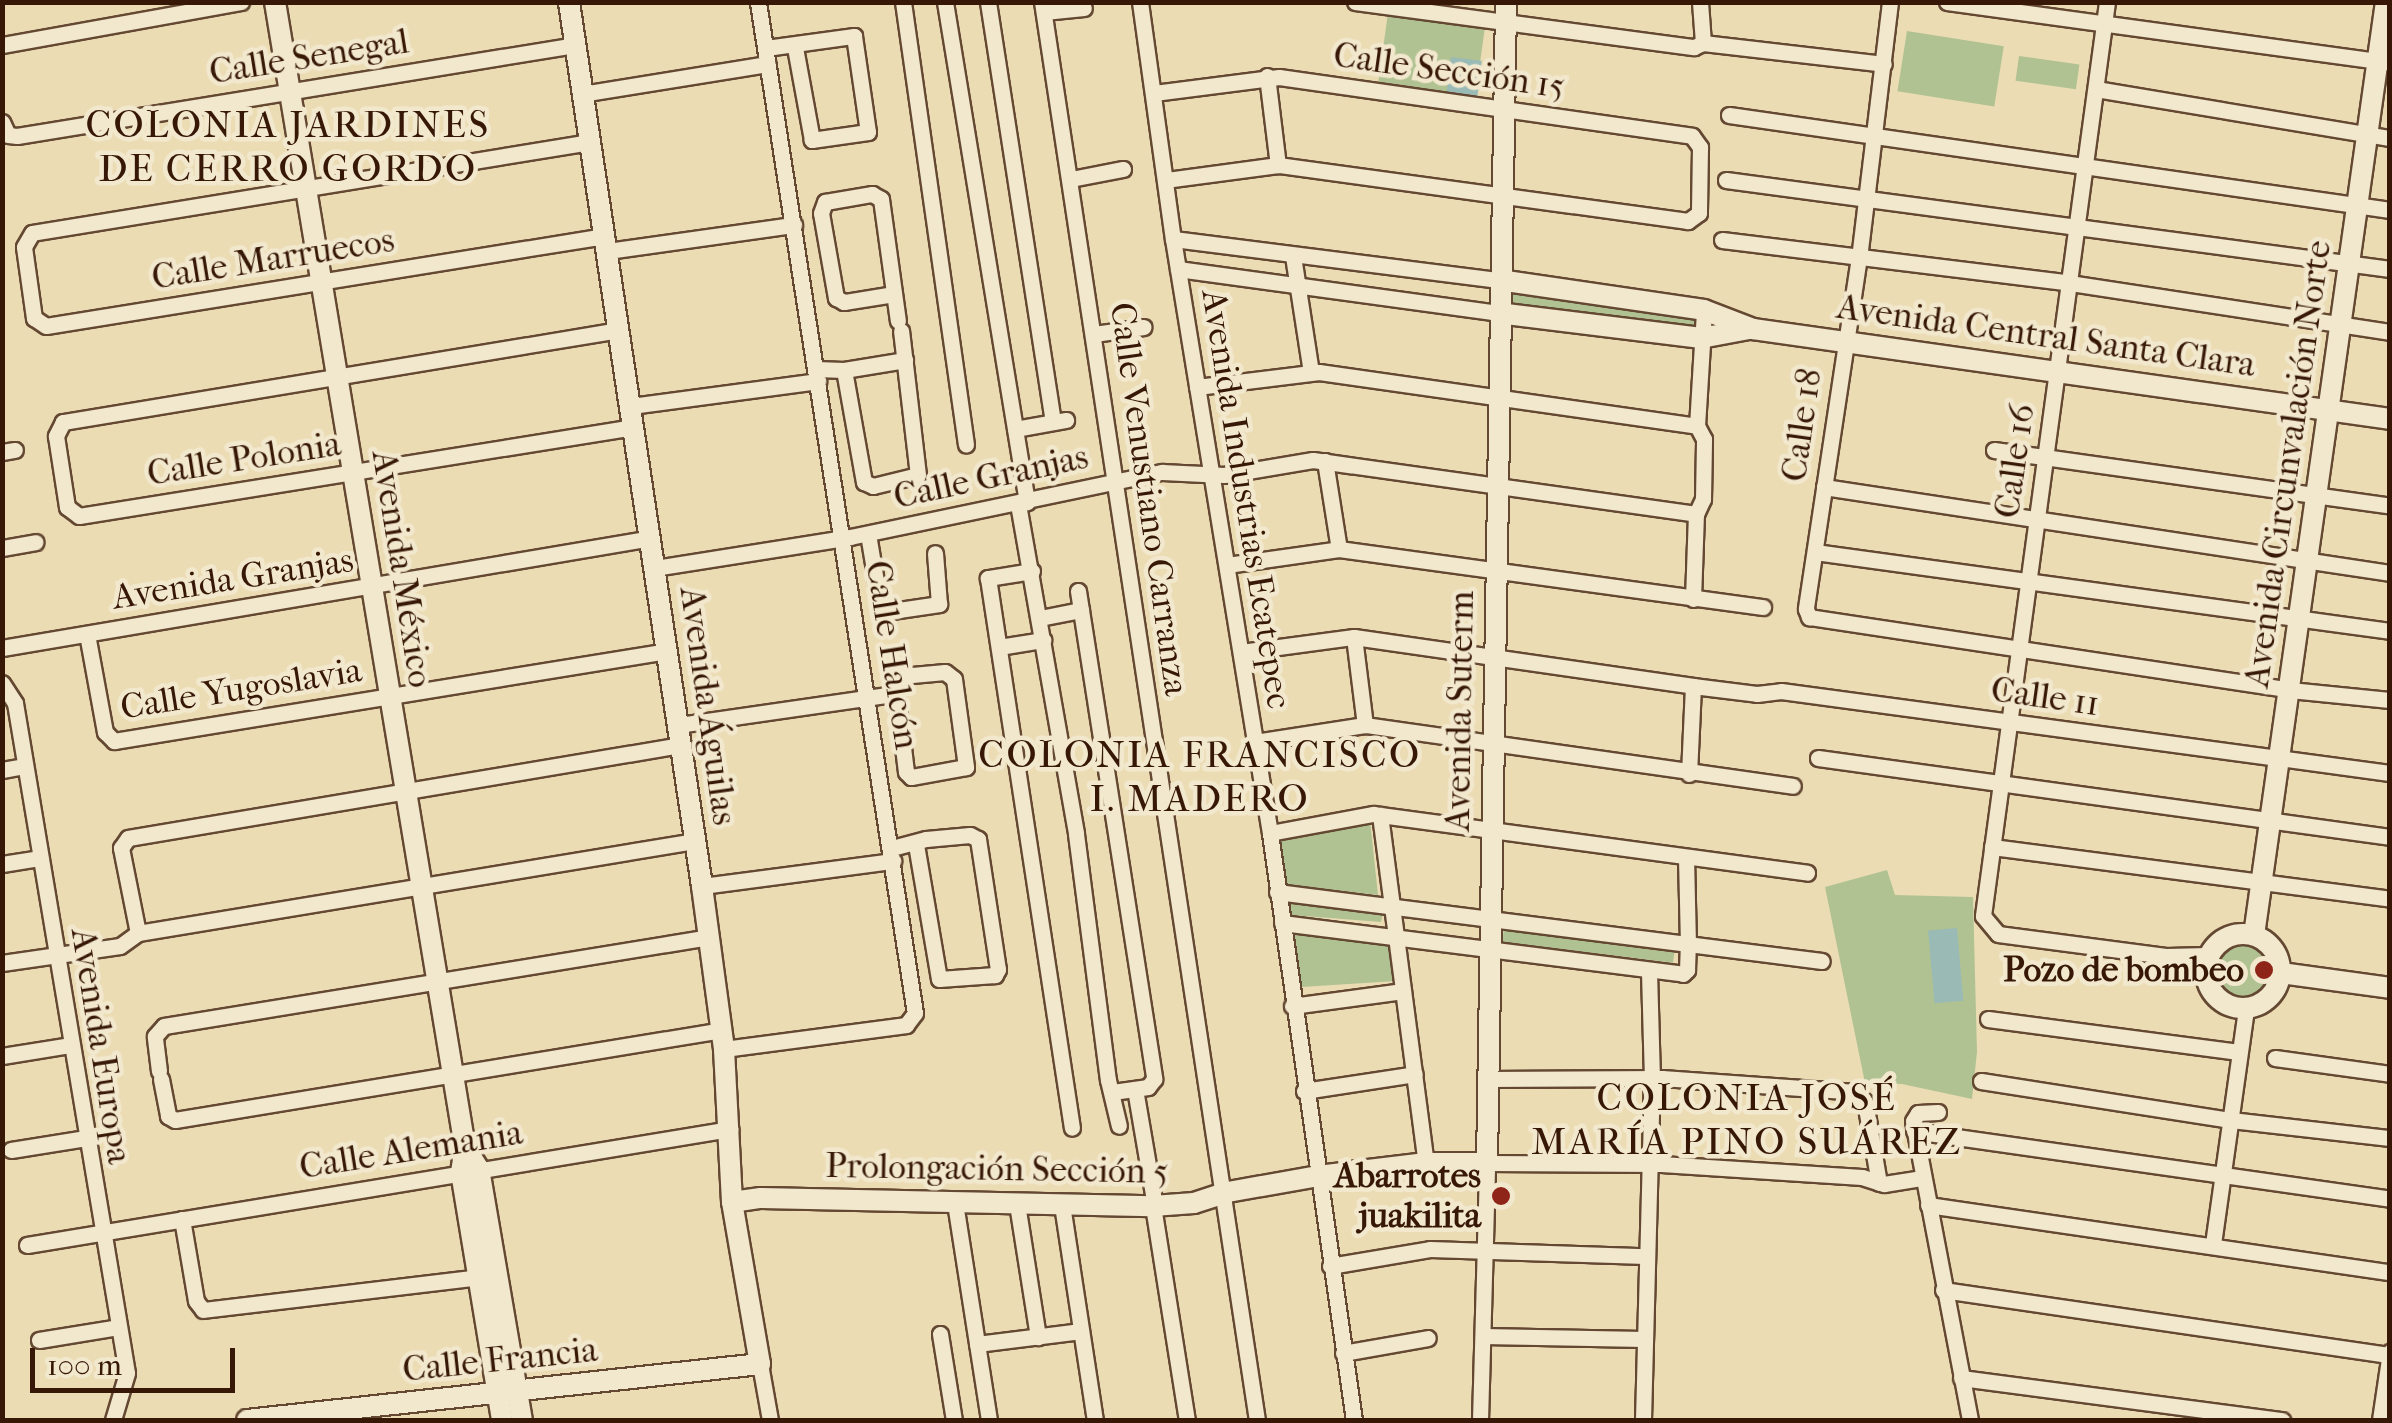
<!DOCTYPE html>
<meta charset="utf-8">
<style>
body{margin:0}
#map{position:relative;width:2392px;height:1423px;overflow:hidden;background:#ebdcb4;font-family:"IM FELL French Canon",serif}
div>[style]{position:absolute}
[style*='--x']{left:calc(var(--x)*1px);top:calc(var(--y)*1px);width:calc(var(--w)*1px);rotate:calc(var(--a)*1deg)}
.green>*{inset:0;background:#b1c292;transform-origin:0 0}
.round{border-radius:50%}
.water>*{inset:0;background:#9abab5;transform-origin:0 0}
.roads{filter:drop-shadow(2px 0 #644832) drop-shadow(-2px 0 #644832) drop-shadow(0 2px #644832) drop-shadow(0 -2px #644832)}
.street>*{height:15px;margin:-7.5px;padding:0 7.5px;transform-origin:7.5px;border-radius:7.5px;background:#f2e8ce}
.secondary>*{height:20px;margin:-10px;padding:0 10px;transform-origin:10px;border-radius:10px;background:#f2e8ce}
.secondary>.ring{margin:-10px;padding:0;box-sizing:content-box;background:none;border:20px solid #f2e8ce;border-radius:50%}
.dots>*{width:28px;height:28px;translate:-50% -50%;box-sizing:border-box;border:5px solid #f2e8ce;border-radius:50%}
span{translate:-50% -50%;white-space:nowrap;text-align:center;line-height:1.15;-webkit-text-stroke:9px #f2e8ce;paint-order:stroke}
.street-label{font-size:35px;color:#371706}
.poi-label{font-size:35px;color:#371706;font-weight:700}
.right{translate:-100% -50%;text-align:right}
.neighbourhood-label{font-size:38px;color:#371706;letter-spacing:2.5px}
.frame{position:absolute;inset:0;border:5px solid #371706;pointer-events:none}
.scale{position:absolute;left:30px;top:1348px;width:205px;height:45px;box-sizing:border-box;border:5px solid #371706;border-top:0;padding-left:12px;font-size:30px;line-height:35px;white-space:nowrap;color:#371706;-webkit-text-stroke:8px #f2e8ce;paint-order:stroke}
</style>
<div id="map">
<div class="green">
<div style="left:1388px;top:13px;width:98px;height:71px;rotate:8deg"></div>
<div style="left:1907px;top:31px;width:98px;height:61px;rotate:9deg"></div>
<div style="left:2019px;top:56px;width:61px;height:25px;rotate:8deg"></div>
<div style="left:1512px;top:289px;width:185px;height:20px;rotate:8deg"></div>
<div style="clip-path:polygon(1370px 820px,1378px 895px,1285px 884px,1279px 840px)"></div>
<div style="clip-path:polygon(1887px 870px,1895px 895px,1973px 897px,1977px 1052px,1972px 1099px,1902px 1084px,1865px 1083px,1825px 887px)"></div>
<div style="clip-path:polygon(1290px 901px,1383px 913px,1381px 922px,1291px 915px)"></div>
<div style="left:1504px;top:928px;width:172px;height:14px;rotate:7deg"></div>
<div style="clip-path:polygon(1294px 933px,1388px 941px,1396px 981px,1302px 987px)"></div>
<div class="round" style="left:2206px;top:934px;width:74px;height:74px"></div>
</div>
<div class="water">
<div style="left:1451px;top:57px;width:31px;height:37px;rotate:7deg"></div>
<div style="left:1957px;top:928px;width:73px;height:29px;rotate:85deg"></div>
</div>
<div class="roads">
<div class="street">
<div style="--x:903;--y:2;--w:447;--a:81.9"></div>
<div style="--x:945;--y:2;--w:507;--a:80.69"></div>
<div style="--x:988;--y:2;--w:425;--a:81.2"></div>
<div style="--x:1042;--y:2;--w:1434;--a:81.38"></div>
<div style="--x:1140;--y:2;--w:239;--a:82.1"></div>
<div style="--x:1173;--y:239;--w:602;--a:80.73"></div>
<div style="--x:1270;--y:833;--w:593;--a:81.86"></div>
<div style="--x:1355;--y:2;--w:342;--a:7.6"></div>
<div style="--x:1694;--y:47;--w:10;--a:-24"></div>
<div style="--x:1703;--y:43;--w:182;--a:6.6"></div>
<div style="--x:1700;--y:2;--w:41;--a:85.8"></div>
<div style="--x:1890;--y:2;--w:257;--a:96.9"></div>
<div style="--x:1859;--y:257;--w:356;--a:98.6"></div>
<div style="--x:1806;--y:609;--w:9;--a:69"></div>
<div style="--x:1809;--y:617;--w:487;--a:8.6"></div>
<div style="--x:2290;--y:690;--w:100;--a:5.7"></div>
<div style="--x:1947;--y:2;--w:447;--a:7.8"></div>
<div style="--x:2107;--y:2;--w:922;--a:97.73"></div>
<div style="--x:1983;--y:916;--w:23;--a:50"></div>
<div style="--x:1998;--y:934;--w:169;--a:7.5"></div>
<div style="--x:2166;--y:956;--w:42;--a:-1.4"></div>
<div style="--x:1044;--y:12;--w:40;--a:-5.7"></div>
<div style="--x:2;--y:45;--w:243;--a:-10.2"></div>
<div style="--x:766;--y:48;--w:89;--a:-7.8"></div>
<div style="--x:854;--y:36;--w:97;--a:81.7"></div>
<div style="--x:868;--y:132;--w:57;--a:171.9"></div>
<div style="--x:812;--y:140;--w:95;--a:-100.4"></div>
<div style="--x:1267;--y:76;--w:90;--a:83"></div>
<div style="--x:2096;--y:89;--w:298;--a:9.5"></div>
<div style="--x:1154;--y:93;--w:126;--a:-7.3"></div>
<div style="--x:1279;--y:77;--w:417;--a:8.1"></div>
<div style="--x:1692;--y:136;--w:14;--a:54"></div>
<div style="--x:1700;--y:147;--w:66;--a:90.9"></div>
<div style="--x:1699;--y:213;--w:14;--a:144"></div>
<div style="--x:1688;--y:221;--w:414;--a:-172.2"></div>
<div style="--x:1278;--y:165;--w:114;--a:172.4"></div>
<div style="--x:582;--y:94;--w:188;--a:-9.2"></div>
<div style="--x:1729;--y:115;--w:668;--a:8.18"></div>
<div style="--x:2;--y:122;--w:14;--a:65"></div>
<div style="--x:8;--y:135;--w:9;--a:6"></div>
<div style="--x:17;--y:136;--w:565;--a:-9.26"></div>
<div style="--x:590;--y:142;--w:565;--a:170.74"></div>
<div style="--x:32;--y:233;--w:16;--a:120"></div>
<div style="--x:24;--y:247;--w:72;--a:82"></div>
<div style="--x:34;--y:318;--w:14;--a:34"></div>
<div style="--x:46;--y:326;--w:566;--a:-9.15"></div>
<div style="--x:1071;--y:179;--w:53;--a:-10.9"></div>
<div style="--x:1726;--y:180;--w:670;--a:7.63"></div>
<div style="--x:1173;--y:239;--w:329;--a:7.2"></div>
<div style="--x:1722;--y:240;--w:351;--a:7"></div>
<div style="--x:2070;--y:283;--w:324;--a:8.7"></div>
<div style="--x:608;--y:251;--w:188;--a:-8"></div>
<div style="--x:1293;--y:256;--w:117;--a:81.2"></div>
<div style="--x:1178;--y:269;--w:323;--a:7.8"></div>
<div style="--x:894;--y:294;--w:51;--a:170.9"></div>
<div style="--x:844;--y:302;--w:9;--a:-153"></div>
<div style="--x:836;--y:298;--w:86;--a:-100"></div>
<div style="--x:821;--y:213;--w:12;--a:-70"></div>
<div style="--x:825;--y:202;--w:48;--a:-9.7"></div>
<div style="--x:872;--y:194;--w:10;--a:29"></div>
<div style="--x:881;--y:199;--w:123;--a:82.1"></div>
<div style="--x:619;--y:330;--w:564;--a:170.6"></div>
<div style="--x:63;--y:422;--w:16;--a:117"></div>
<div style="--x:56;--y:436;--w:72;--a:81.2"></div>
<div style="--x:67;--y:507;--w:15;--a:37"></div>
<div style="--x:79;--y:516;--w:562;--a:-9.11"></div>
<div style="--x:1094;--y:334;--w:50;--a:-8"></div>
<div style="--x:816;--y:369;--w:28;--a:2"></div>
<div style="--x:844;--y:370;--w:62;--a:-9.3"></div>
<div style="--x:844;--y:370;--w:114;--a:79.9"></div>
<div style="--x:864;--y:482;--w:10;--a:24"></div>
<div style="--x:873;--y:486;--w:46;--a:-13.7"></div>
<div style="--x:918;--y:475;--w:145;--a:-96.7"></div>
<div style="--x:1197;--y:387;--w:123;--a:-7"></div>
<div style="--x:1319;--y:372;--w:382;--a:8.1"></div>
<div style="--x:631;--y:406;--w:189;--a:-7.6"></div>
<div style="--x:1015;--y:429;--w:52;--a:-10"></div>
<div style="--x:1994;--y:450;--w:400;--a:8"></div>
<div style="--x:2;--y:452;--w:13;--a:-9"></div>
<div style="--x:1325;--y:461;--w:89;--a:81"></div>
<div style="--x:1824;--y:487;--w:572;--a:8.64"></div>
<div style="--x:1018;--y:504;--w:335;--a:80"></div>
<div style="--x:1076;--y:834;--w:248;--a:82.6"></div>
<div style="--x:1108;--y:1080;--w:47;--a:76.6"></div>
<div style="--x:868;--y:534;--w:72;--a:80.4"></div>
<div style="--x:880;--y:605;--w:9;--a:54"></div>
<div style="--x:885;--y:612;--w:55;--a:-8.4"></div>
<div style="--x:939;--y:604;--w:51;--a:-94.5"></div>
<div style="--x:2;--y:548;--w:34;--a:-10"></div>
<div style="--x:1815;--y:552;--w:580;--a:7.82"></div>
<div style="--x:1227;--y:565;--w:113;--a:-8.1"></div>
<div style="--x:1339;--y:549;--w:428;--a:7.8"></div>
<div style="--x:655;--y:568;--w:197;--a:-9"></div>
<div style="--x:850;--y:537;--w:319;--a:-11.8"></div>
<div style="--x:1162;--y:472;--w:62;--a:2.8"></div>
<div style="--x:1224;--y:475;--w:90;--a:-9.6"></div>
<div style="--x:1313;--y:460;--w:387;--a:8"></div>
<div style="--x:1032;--y:571;--w:45;--a:171"></div>
<div style="--x:988;--y:578;--w:556;--a:81.32"></div>
<div style="--x:1078;--y:591;--w:494;--a:81.1"></div>
<div style="--x:1154;--y:1079;--w:10;--a:127"></div>
<div style="--x:1148;--y:1087;--w:34;--a:172"></div>
<div style="--x:1693;--y:599;--w:85;--a:-88"></div>
<div style="--x:1696;--y:514;--w:17;--a:-65"></div>
<div style="--x:1703;--y:499;--w:60;--a:-89"></div>
<div style="--x:1704;--y:439;--w:15;--a:-118"></div>
<div style="--x:1697;--y:426;--w:116;--a:-86.5"></div>
<div style="--x:1040;--y:618;--w:42;--a:-11"></div>
<div style="--x:87;--y:634;--w:100;--a:79.6"></div>
<div style="--x:105;--y:732;--w:13;--a:45"></div>
<div style="--x:114;--y:741;--w:560;--a:-9.24"></div>
<div style="--x:1354;--y:637;--w:89;--a:82.9"></div>
<div style="--x:999;--y:647;--w:45;--a:-9"></div>
<div style="--x:2;--y:648;--w:658;--a:-9.62"></div>
<div style="--x:1241;--y:652;--w:114;--a:-7.6"></div>
<div style="--x:1354;--y:637;--w:343;--a:8.2"></div>
<div style="--x:1693;--y:686;--w:64;--a:7.1"></div>
<div style="--x:1757;--y:694;--w:24;--a:-7"></div>
<div style="--x:1781;--y:691;--w:614;--a:7.67"></div>
<div style="--x:945;--y:672;--w:11;--a:38"></div>
<div style="--x:954;--y:679;--w:89;--a:82.2"></div>
<div style="--x:966;--y:767;--w:56;--a:169.7"></div>
<div style="--x:911;--y:777;--w:7;--a:-135"></div>
<div style="--x:906;--y:772;--w:92;--a:-96.9"></div>
<div style="--x:895;--y:681;--w:8;--a:-40"></div>
<div style="--x:901;--y:676;--w:44;--a:-5.2"></div>
<div style="--x:2;--y:683;--w:24;--a:57"></div>
<div style="--x:15;--y:703;--w:679;--a:80.51"></div>
<div style="--x:127;--y:1373;--w:49;--a:106.6"></div>
<div style="--x:678;--y:725;--w:218;--a:-8.2"></div>
<div style="--x:1255;--y:742;--w:111;--a:-8.8"></div>
<div style="--x:1365;--y:725;--w:432;--a:8.1"></div>
<div style="--x:1818;--y:758;--w:577;--a:7.86"></div>
<div style="--x:2;--y:770;--w:22;--a:-10"></div>
<div style="--x:1689;--y:774;--w:88;--a:-87.4"></div>
<div style="--x:1380;--y:815;--w:351;--a:82.5"></div>
<div style="--x:1270;--y:833;--w:105;--a:-10.5"></div>
<div style="--x:1373;--y:814;--w:438;--a:7.7"></div>
<div style="--x:1992;--y:847;--w:401;--a:7.4"></div>
<div style="--x:892;--y:848;--w:35;--a:-15"></div>
<div style="--x:926;--y:839;--w:44;--a:-5.2"></div>
<div style="--x:970;--y:835;--w:9;--a:27"></div>
<div style="--x:978;--y:839;--w:132;--a:81.3"></div>
<div style="--x:998;--y:969;--w:7;--a:117"></div>
<div style="--x:995;--y:975;--w:56;--a:175.9"></div>
<div style="--x:939;--y:979;--w:137;--a:-99.7"></div>
<div style="--x:2;--y:864;--w:39;--a:-9"></div>
<div style="--x:702;--y:886;--w:193;--a:-7.5"></div>
<div style="--x:1277;--y:892;--w:549;--a:7.22"></div>
<div style="--x:1282;--y:923;--w:404;--a:7.2"></div>
<div style="--x:1683;--y:974;--w:6;--a:-45"></div>
<div style="--x:1687;--y:970;--w:25;--a:-88"></div>
<div style="--x:1688;--y:945;--w:86;--a:-91.3"></div>
<div style="--x:138;--y:933;--w:87;--a:-101.3"></div>
<div style="--x:121;--y:848;--w:12;--a:-55"></div>
<div style="--x:128;--y:838;--w:561;--a:-9.55"></div>
<div style="--x:2170;--y:958;--w:37;--a:19"></div>
<div style="--x:2;--y:963;--w:119;--a:-8.2"></div>
<div style="--x:120;--y:946;--w:22;--a:-36"></div>
<div style="--x:138;--y:933;--w:565;--a:-9.38"></div>
<div style="--x:1292;--y:1006;--w:112;--a:-7.7"></div>
<div style="--x:1988;--y:1019;--w:253;--a:7.5"></div>
<div style="--x:724;--y:1049;--w:184;--a:-7.5"></div>
<div style="--x:906;--y:1025;--w:15;--a:-53"></div>
<div style="--x:915;--y:1013;--w:1023;--a:-98.83"></div>
<div style="--x:2;--y:1056;--w:70;--a:-9.1"></div>
<div style="--x:2275;--y:1058;--w:116;--a:7.9"></div>
<div style="--x:159;--y:1071;--w:35;--a:-97"></div>
<div style="--x:155;--y:1036;--w:13;--a:-48"></div>
<div style="--x:164;--y:1026;--w:552;--a:-9.27"></div>
<div style="--x:161;--y:1079;--w:38;--a:79"></div>
<div style="--x:168;--y:1116;--w:8;--a:30"></div>
<div style="--x:175;--y:1120;--w:554;--a:-9.34"></div>
<div style="--x:1486;--y:1079;--w:176;--a:-0.3"></div>
<div style="--x:1662;--y:1078;--w:194;--a:4.1"></div>
<div style="--x:1855;--y:1092;--w:14;--a:45"></div>
<div style="--x:1865;--y:1102;--w:82;--a:80.2"></div>
<div style="--x:1981;--y:1081;--w:253;--a:8.9"></div>
<div style="--x:2231;--y:1120;--w:160;--a:6.5"></div>
<div style="--x:1135;--y:1089;--w:119;--a:80.3"></div>
<div style="--x:1304;--y:1091;--w:112;--a:-8.7"></div>
<div style="--x:1938;--y:1112;--w:20;--a:177"></div>
<div style="--x:1918;--y:1113;--w:9;--a:122"></div>
<div style="--x:1913;--y:1121;--w:304;--a:79.2"></div>
<div style="--x:1914;--y:1131;--w:481;--a:8.1"></div>
<div style="--x:11;--y:1150;--w:76;--a:-9.1"></div>
<div style="--x:955;--y:1203;--w:220;--a:81.1"></div>
<div style="--x:1017;--y:1204;--w:135;--a:81"></div>
<div style="--x:1062;--y:1205;--w:218;--a:81.3"></div>
<div style="--x:1928;--y:1205;--w:467;--a:8.3"></div>
<div style="--x:1153;--y:1206;--w:217;--a:81"></div>
<div style="--x:182;--y:1219;--w:83;--a:80.3"></div>
<div style="--x:196;--y:1301;--w:11;--a:52"></div>
<div style="--x:203;--y:1310;--w:278;--a:-6.8"></div>
<div style="--x:2213;--y:1244;--w:237;--a:-82"></div>
<div style="--x:27;--y:1245;--w:713;--a:-9.37"></div>
<div style="--x:1330;--y:1266;--w:101;--a:-9.6"></div>
<div style="--x:1430;--y:1249;--w:215;--a:1.9"></div>
<div style="--x:1943;--y:1290;--w:452;--a:8.3"></div>
<div style="--x:940;--y:1334;--w:87;--a:80.8"></div>
<div style="--x:1483;--y:1336;--w:161;--a:1.1"></div>
<div style="--x:39;--y:1340;--w:80;--a:-9.3"></div>
<div style="--x:977;--y:1344;--w:105;--a:-7.1"></div>
<div style="--x:1343;--y:1353;--w:86;--a:-10"></div>
<div style="--x:760;--y:1364;--w:57;--a:79.9"></div>
<div style="--x:1961;--y:1378;--w:324;--a:7.5"></div>
<div style="--x:1480;--y:1420;--w:257;--a:-88.4"></div>
<div style="--x:1487;--y:1163;--w:174;--a:0.3"></div>
<div style="--x:1661;--y:1164;--w:201;--a:3.7"></div>
<div style="--x:1862;--y:1177;--w:23;--a:18"></div>
<div style="--x:1884;--y:1184;--w:39;--a:-9"></div>
<div style="--x:1643;--y:1420;--w:341;--a:-88.5"></div>
<div style="--x:1652;--y:1079;--w:109;--a:-91.6"></div>
<div style="--x:2380;--y:1420;--w:69;--a:-81.6"></div>
</div>
<div class="secondary">
<div style="--x:275;--y:2;--w:1161;--a:80.58"></div>
<div style="--x:465;--y:1147;--w:25;--a:99"></div>
<div style="--x:461;--y:1172;--w:251;--a:80.6"></div>
<div style="--x:1499;--y:280;--w:207;--a:8.3"></div>
<div style="--x:1704;--y:310;--w:53;--a:21.2"></div>
<div style="--x:1753;--y:329;--w:643;--a:8.04"></div>
<div style="--x:1498;--y:313;--w:205;--a:7"></div>
<div style="--x:1701;--y:338;--w:49;--a:-10.6"></div>
<div class="ring" style="left:2206px;top:934px;width:54px;height:54px"></div>
<div style="--x:2254;--y:935;--w:942;--a:-81.95"></div>
<div style="--x:2281;--y:973;--w:110;--a:7.8"></div>
<div style="--x:465;--y:1147;--w:26;--a:58"></div>
<div style="--x:479;--y:1169;--w:255;--a:80.3"></div>
<div style="--x:732;--y:1202;--w:29;--a:-8"></div>
<div style="--x:761;--y:1198;--w:392;--a:1.2"></div>
<div style="--x:1153;--y:1206;--w:41;--a:-4.2"></div>
<div style="--x:1194;--y:1203;--w:36;--a:-18"></div>
<div style="--x:1228;--y:1192;--w:91;--a:-10.1"></div>
<div style="--x:1318;--y:1176;--w:109;--a:-6.9"></div>
<div style="--x:1426;--y:1163;--w:61;--a:0"></div>
<div style="--x:1487;--y:1163;--w:1161;--a:-89.06"></div>
<div style="--x:247;--y:1420;--w:516;--a:-6.23"></div>
<div style="--x:760;--y:1364;--w:164;--a:-99.8"></div>
<div style="--x:732;--y:1202;--w:153;--a:-93"></div>
<div style="--x:724;--y:1049;--w:164;--a:-97.7"></div>
<div style="--x:702;--y:886;--w:894;--a:-98.56"></div>
</div>
</div>
<div class="dots">
<div style="left:2264px;top:970px;background:#8f2418"></div>
<div style="left:1501px;top:1196px;background:#8f2418"></div>
</div>
<div class="street-label">
<span style="left:309px;top:57px;rotate:-9deg">Calle Senegal</span>
<span style="left:1449px;top:71px;rotate:8deg">Calle Sección 15</span>
<span style="left:273px;top:259px;rotate:-9deg">Calle Marruecos</span>
<span style="left:2046px;top:336px;rotate:8deg">Avenida Central Santa Clara</span>
<span style="left:1802px;top:425px;rotate:-82deg">Calle 18</span>
<span style="left:244px;top:459px;rotate:-9deg">Calle Polonia</span>
<span style="left:2015px;top:461px;rotate:-82deg">Calle 16</span>
<span style="left:2288px;top:464px;rotate:-82deg">Avenida Circunvalación Norte</span>
<span style="left:991px;top:477px;rotate:-12deg">Calle Granjas</span>
<span style="left:1149px;top:499px;rotate:82deg">Calle Venustiano Carranza</span>
<span style="left:1246px;top:499px;rotate:81deg">Avenida Industrias Ecatepec</span>
<span style="left:402px;top:569px;rotate:81deg">Avenida México</span>
<span style="left:233px;top:579px;rotate:-9deg">Avenida Granjas</span>
<span style="left:892px;top:655px;rotate:81deg">Calle Halcón</span>
<span style="left:241px;top:689px;rotate:-9deg">Calle Yugoslavia</span>
<span style="left:2045px;top:697px;rotate:8deg">Calle 11</span>
<span style="left:708px;top:706px;rotate:82deg">Avenida Águilas</span>
<span style="left:1460px;top:711px;rotate:-89deg">Avenida Suterm</span>
<span style="left:101px;top:1046px;rotate:81deg">Avenida Europa</span>
<span style="left:411px;top:1150px;rotate:-9deg">Calle Alemania</span>
<span style="left:997px;top:1169px;rotate:1deg">Prolongación Sección 5</span>
<span style="left:500px;top:1360px;rotate:-6deg">Calle Francia</span>
</div>
<div class="poi-label">
<span class="right" style="left:2244px;top:970px">Pozo de bombeo</span>
<span class="right" style="left:1481px;top:1196px">Abarrotes<br>juakilita</span>
</div>
<div class="neighbourhood-label">
<span style="left:288px;top:147px">COLONIA JARDINES<br>DE CERRO GORDO</span>
<span style="left:1200px;top:777px">COLONIA FRANCISCO<br>I. MADERO</span>
<span style="left:1747px;top:1120px">COLONIA JOSÉ<br>MARÍA PINO SUÁREZ</span>
</div>
<div class="frame"></div>
<div class="scale">100 m</div>
</div>
